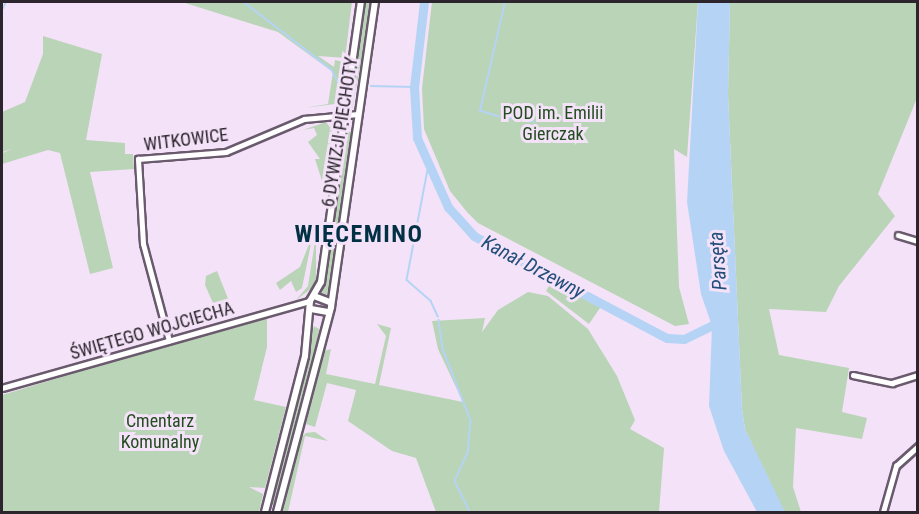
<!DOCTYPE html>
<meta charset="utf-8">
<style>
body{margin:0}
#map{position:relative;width:919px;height:514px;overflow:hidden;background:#f4e2f8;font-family:"Roboto Condensed",sans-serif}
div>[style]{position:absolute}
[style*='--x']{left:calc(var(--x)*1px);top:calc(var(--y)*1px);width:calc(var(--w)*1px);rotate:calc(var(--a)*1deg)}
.green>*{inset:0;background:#bad4b7;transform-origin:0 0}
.water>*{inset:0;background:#b5d4f5}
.stream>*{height:1.5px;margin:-0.75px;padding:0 0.75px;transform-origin:0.75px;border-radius:0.75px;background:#b5d4f5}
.river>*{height:9px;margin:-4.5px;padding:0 4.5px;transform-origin:4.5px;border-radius:4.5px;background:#b5d4f5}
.roads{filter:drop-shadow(2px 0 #6a5a6d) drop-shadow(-2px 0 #6a5a6d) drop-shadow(0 2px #6a5a6d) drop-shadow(0 -2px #6a5a6d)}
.minor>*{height:4.5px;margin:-2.25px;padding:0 2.25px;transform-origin:2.25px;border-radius:2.25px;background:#fff}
.tertiary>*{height:6px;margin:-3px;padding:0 3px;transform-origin:3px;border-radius:3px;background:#fff}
span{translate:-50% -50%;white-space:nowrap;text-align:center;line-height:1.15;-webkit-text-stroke:6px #f4e2f8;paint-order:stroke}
.park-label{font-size:18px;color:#234d1f}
.street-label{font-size:18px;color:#2c252d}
.water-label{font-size:20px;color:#234e7a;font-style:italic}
.district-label{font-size:24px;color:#013045;font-weight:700;letter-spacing:1.5px}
.frame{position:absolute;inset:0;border:3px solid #2c252d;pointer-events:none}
</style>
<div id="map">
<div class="green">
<div style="clip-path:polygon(182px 2px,352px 2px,345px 58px,318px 56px,334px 67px,335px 60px,344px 62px,335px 104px,304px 108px,328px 104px,333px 72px,278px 32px)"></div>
<div style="clip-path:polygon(365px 2px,372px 2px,352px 110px,348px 106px)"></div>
<div style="clip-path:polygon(432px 2px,698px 2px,687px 157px,674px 149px,679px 287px,689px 324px,675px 326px,478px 223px,467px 212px,450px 191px,424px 129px,422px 88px)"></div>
<div style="clip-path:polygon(730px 2px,917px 2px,917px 98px,878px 194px,895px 216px,839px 286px,826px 312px,769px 309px,779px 355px,849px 368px,842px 412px,867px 418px,862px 439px,796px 428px,793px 487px,801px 512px,785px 512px,776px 497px,745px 429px,742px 409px,728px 95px)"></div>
<div style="clip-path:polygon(43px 36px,102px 54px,86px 140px,125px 143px,125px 154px,133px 154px,134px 169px,90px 172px,113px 268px,90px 274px,60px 153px,48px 150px,2px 164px,2px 153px,13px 149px,2px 152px,2px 112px,25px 102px,43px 54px)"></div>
<div style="clip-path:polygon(326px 122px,332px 130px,323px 184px,315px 159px,320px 159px,308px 142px,317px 135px,314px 128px,303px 130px)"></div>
<div style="left:345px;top:131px;width:7px;height:164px;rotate:8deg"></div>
<div style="clip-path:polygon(313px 234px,302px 288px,296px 292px,291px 281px,280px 290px,276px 283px,300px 267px)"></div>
<div style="clip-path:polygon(316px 235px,316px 285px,296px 300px,308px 286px)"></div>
<div style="clip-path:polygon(217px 271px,233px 311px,198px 320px,217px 312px,205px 285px,206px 276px)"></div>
<div style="clip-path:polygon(552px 281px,602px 305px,589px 324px,546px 291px)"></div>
<div style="clip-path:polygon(528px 292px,548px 296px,588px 329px,617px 376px,635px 420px,630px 429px,664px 448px,659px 512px,436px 512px,416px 458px,392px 451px,348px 421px,356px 390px,327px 383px,315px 427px,306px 424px,323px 351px,331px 349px,326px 374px,375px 384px,386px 336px,377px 324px,391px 328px,379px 385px,463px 402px,438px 349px,432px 321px,485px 318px,482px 332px,498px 310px)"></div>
<div style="clip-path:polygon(267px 315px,267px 347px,254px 400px,286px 407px,265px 488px,249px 487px,263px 494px,259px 512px,2px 512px,2px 395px)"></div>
<div style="clip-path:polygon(314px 326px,319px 329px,316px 353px,276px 505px,270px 504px)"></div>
<div style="clip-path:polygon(315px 432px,328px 441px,305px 436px,288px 512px,283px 512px,300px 439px,306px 433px)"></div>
</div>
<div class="water">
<div style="clip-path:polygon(698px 2px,730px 2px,728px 95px,742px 409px,745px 429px,785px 512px,757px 512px,724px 451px,709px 406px,712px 326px,701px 294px,687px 202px)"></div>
</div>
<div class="stream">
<div style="--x:244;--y:2;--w:111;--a:37.7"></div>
<div style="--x:332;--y:70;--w:15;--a:62"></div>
<div style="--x:2;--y:10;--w:9;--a:-63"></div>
<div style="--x:371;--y:86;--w:43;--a:1.3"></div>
<div style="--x:499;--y:117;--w:20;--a:-162"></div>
<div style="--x:480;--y:111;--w:112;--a:-77.1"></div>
<div style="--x:504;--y:117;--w:30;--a:9"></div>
<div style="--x:428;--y:170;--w:112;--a:100.8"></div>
<div style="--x:407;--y:280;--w:32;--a:41"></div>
<div style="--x:431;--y:301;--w:17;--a:65"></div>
<div style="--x:439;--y:320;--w:29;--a:82"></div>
<div style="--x:443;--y:349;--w:77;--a:68.7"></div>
<div style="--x:471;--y:421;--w:32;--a:95"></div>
<div style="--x:468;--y:453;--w:31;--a:115"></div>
<div style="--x:455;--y:481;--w:34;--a:64"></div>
</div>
<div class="river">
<div style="--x:424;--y:2;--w:86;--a:96.7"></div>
<div style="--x:414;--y:87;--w:51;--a:86.6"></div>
<div style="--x:417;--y:138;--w:76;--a:65.8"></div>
<div style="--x:448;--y:207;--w:39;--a:48"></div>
<div style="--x:474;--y:236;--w:218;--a:27.9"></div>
<div style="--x:667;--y:338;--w:17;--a:3"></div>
<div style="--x:684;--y:339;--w:39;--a:-26"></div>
</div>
<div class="roads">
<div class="minor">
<div style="--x:898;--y:235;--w:21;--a:17"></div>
<div style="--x:169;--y:341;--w:100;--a:-105"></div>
<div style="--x:143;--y:244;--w:85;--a:-93.4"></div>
<div style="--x:138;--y:159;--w:88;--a:-4.5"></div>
<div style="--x:226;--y:152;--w:85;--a:-22.9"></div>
<div style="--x:304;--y:119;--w:54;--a:-5.3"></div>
<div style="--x:853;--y:375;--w:40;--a:12"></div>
<div style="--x:892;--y:383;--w:27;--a:-17"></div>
<div style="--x:2;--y:388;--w:320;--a:-15.8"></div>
<div style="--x:883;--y:512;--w:48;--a:-74.2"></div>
<div style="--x:896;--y:466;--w:30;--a:-42"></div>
</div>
<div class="tertiary">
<div style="--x:314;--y:296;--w:17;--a:21"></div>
<div style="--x:311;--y:309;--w:17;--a:10"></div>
<div style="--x:265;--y:512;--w:161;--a:-75.6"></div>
<div style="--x:305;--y:356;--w:55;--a:-84.8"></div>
<div style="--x:310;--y:301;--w:22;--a:-60"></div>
<div style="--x:321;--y:282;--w:283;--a:-81.9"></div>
<div style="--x:277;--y:512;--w:212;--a:-75.2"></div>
<div style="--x:331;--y:307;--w:308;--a:-81.8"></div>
</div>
</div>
<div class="park-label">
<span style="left:553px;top:124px">POD im. Emilii<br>Gierczak</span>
<span style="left:160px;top:432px">Cmentarz<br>Komunalny</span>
</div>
<div class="street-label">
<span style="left:340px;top:132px;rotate:-81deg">6 DYWIZJI PIECHOTY</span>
<span style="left:186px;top:140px;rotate:-7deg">WITKOWICE</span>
<span style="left:152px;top:331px;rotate:-16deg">ŚWIĘTEGO WOJCIECHA</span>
</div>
<div class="water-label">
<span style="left:718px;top:261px;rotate:-94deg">Parsęta</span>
<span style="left:533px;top:267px;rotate:28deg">Kanał Drzewny</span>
</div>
<div class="district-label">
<span style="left:359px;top:235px">WIĘCEMINO</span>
</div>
<div class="frame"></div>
</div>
